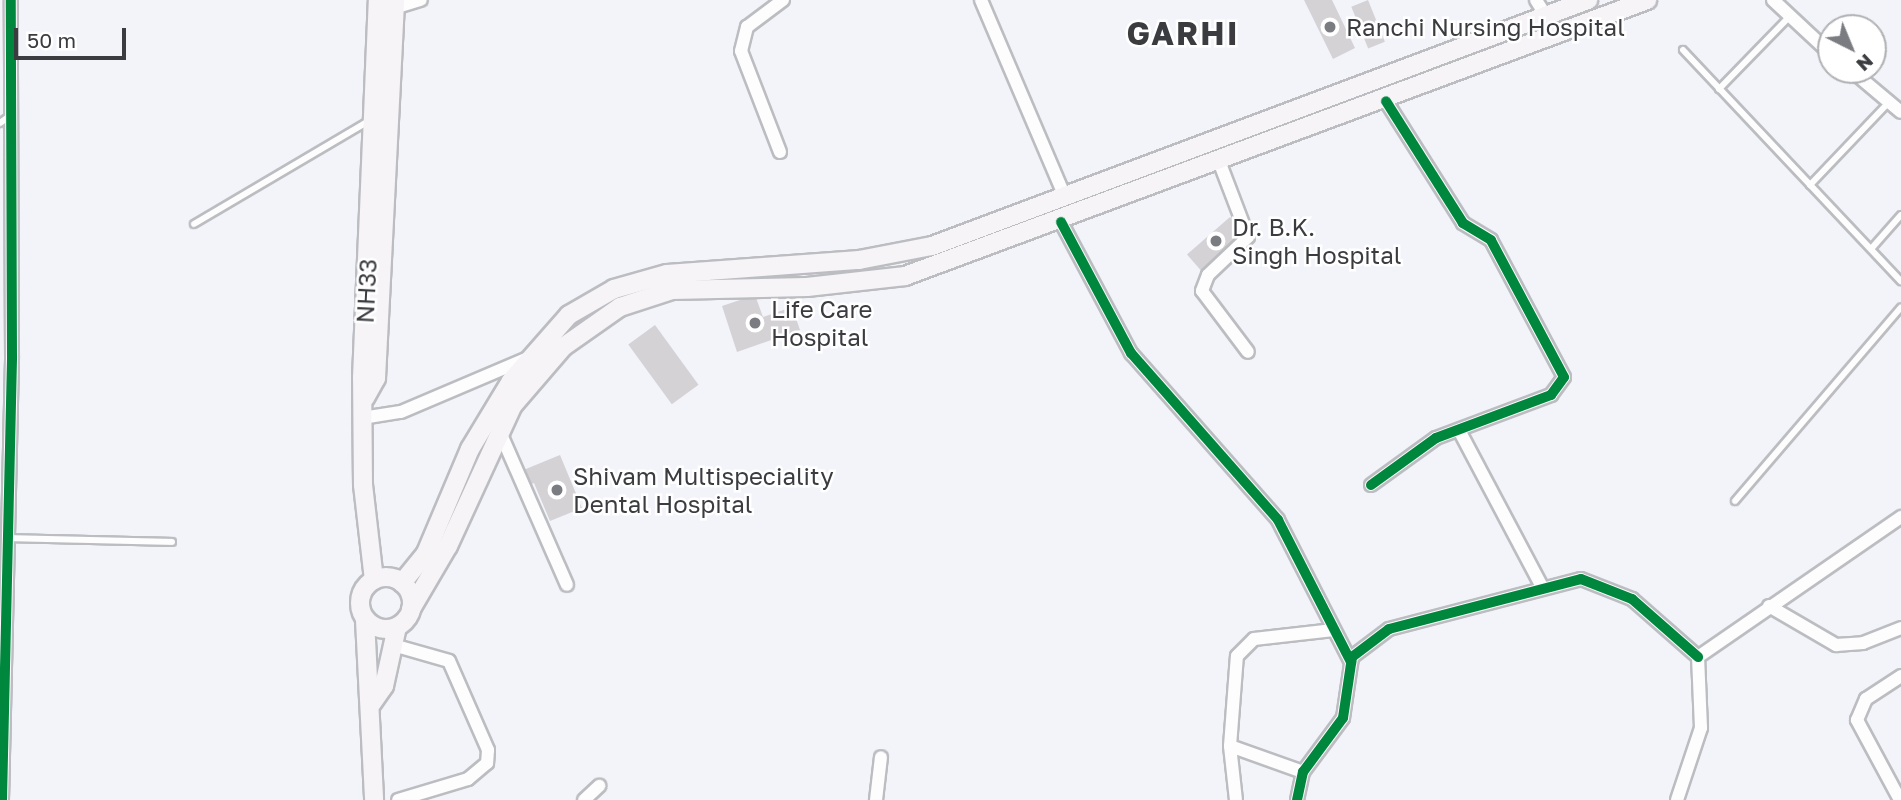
<!DOCTYPE html>
<style>
body{margin:0}
#map{position:relative;width:1901px;height:800px;overflow:hidden;background:#f2f4fa;font-family:"Golos Text",sans-serif}
div>[style]{position:absolute}
[style*='--x']{left:calc(var(--x)*1px);top:calc(var(--y)*1px);width:calc(var(--w)*1px);rotate:calc(var(--a)*1deg)}
.building>*{inset:0;background:#d4d2d5;transform-origin:0 0}
.roads{filter:drop-shadow(2px 0 #bcbdc1) drop-shadow(-2px 0 #bcbdc1) drop-shadow(0 2px #bcbdc1) drop-shadow(0 -2px #bcbdc1)}
.lane>*{height:6px;margin:-3px;padding:0 3px;transform-origin:3px;border-radius:3px;background:#fdfdfe}
.street>*{height:12px;margin:-6px;padding:0 6px;transform-origin:6px;border-radius:6px;background:#fdfdfe}
.secondary>*{height:18px;margin:-9px;padding:0 9px;transform-origin:9px;border-radius:9px;background:#f7f4f8}
.secondary>.ring{margin:-9px;padding:0;box-sizing:content-box;background:none;border:18px solid #f7f4f8;border-radius:50%}
.cycleway>*{height:10px;margin:-5px;padding:0 5px;transform-origin:5px;border-radius:5px;background:#00873e}
.dots>*{width:19px;height:19px;translate:-50% -50%;box-sizing:border-box;border:4px solid #fff;border-radius:50%}
span{translate:-50% -50%;white-space:nowrap;text-align:center;line-height:1.15;-webkit-text-stroke:5px #fff;paint-order:stroke}
.poi-label{font-size:24px;color:#3a3c40}
.left{translate:0 -50%;text-align:left}
.street-label{font-size:24px;color:#3a3c40}
.district-label{font-size:32px;color:#3a3c40;font-weight:700;letter-spacing:2px}
.north{position:absolute;left:1817px;top:14px;width:70px;height:70px;box-sizing:border-box;background:#fff;border:2px solid #b0b1b3;border-radius:50%;rotate:137deg;font-size:19px;font-weight:700;line-height:28px;text-align:center;color:#3a3c40}
.north::after{content:'';display:block;margin:auto;width:24px;height:32px;background:#7a7c81;clip-path:polygon(50% 0,100% 100%,50% 72%,0 100%)}
.scale{position:absolute;left:14px;top:28px;width:112px;height:32px;box-sizing:border-box;border:4px solid #3a3c40;border-top:0;padding-left:9px;font-size:21px;line-height:24px;white-space:nowrap;color:#3a3c40;-webkit-text-stroke:5px #fff;paint-order:stroke}
</style>
<div id="map">
<div class="building">
<div style="clip-path:polygon(1304px 0,1332px 0,1355px 48px,1333px 59px)"></div>
<div style="left:1368px;top:0;width:45px;height:18px;rotate:68deg"></div>
<div style="left:1230px;top:217px;width:23px;height:57px;rotate:49deg"></div>
<div style="clip-path:polygon(755px 295px,763px 317px,792px 307px,800px 330px,737px 352px,722px 306px)"></div>
<div style="left:655px;top:325px;width:74px;height:33px;rotate:54deg"></div>
<div style="clip-path:polygon(560px 455px,582px 508px,550px 521px,534px 483px,527px 486px,521px 471px)"></div>
</div>
<div class="roads">
<div class="lane">
<div style="--x:1683;--y:50;--w:318;--a:46.7"></div>
<div style="--x:1719;--y:89;--w:100;--a:-45.8"></div>
<div style="--x:0;--y:123;--w:14;--a:-36"></div>
<div style="--x:1810;--y:185;--w:115;--a:-46.4"></div>
<div style="--x:194;--y:224;--w:203;--a:-30.5"></div>
<div style="--x:1871;--y:249;--w:45;--a:-48.6"></div>
<div style="--x:1735;--y:501;--w:255;--a:-49.4"></div>
<div style="--x:8;--y:538;--w:164;--a:1.4"></div>
</div>
<div class="street">
<div style="--x:981;--y:0;--w:214;--a:66.9"></div>
<div style="--x:1536;--y:0;--w:19;--a:58"></div>
<div style="--x:1773;--y:0;--w:79;--a:43"></div>
<div style="--x:394;--y:8;--w:28;--a:-17"></div>
<div style="--x:1851;--y:70;--w:65;--a:40"></div>
<div style="--x:780;--y:152;--w:108;--a:-111.1"></div>
<div style="--x:741;--y:51;--w:25;--a:-76"></div>
<div style="--x:747;--y:27;--w:45;--a:-36.9"></div>
<div style="--x:1219;--y:161;--w:81;--a:69.1"></div>
<div style="--x:1248;--y:237;--w:55;--a:136.5"></div>
<div style="--x:1208;--y:275;--w:17;--a:111"></div>
<div style="--x:1202;--y:291;--w:76;--a:53"></div>
<div style="--x:1061;--y:222;--w:149;--a:61.9"></div>
<div style="--x:1131;--y:353;--w:222;--a:48.6"></div>
<div style="--x:1278;--y:520;--w:160;--a:62.8"></div>
<div style="--x:362;--y:418;--w:39;--a:-9"></div>
<div style="--x:401;--y:412;--w:138;--a:-23"></div>
<div style="--x:499;--y:430;--w:169;--a:66.3"></div>
<div style="--x:1459;--y:430;--w:178;--a:62.1"></div>
<div style="--x:1371;--y:485;--w:80;--a:-35.9"></div>
<div style="--x:1436;--y:438;--w:123;--a:-20.5"></div>
<div style="--x:1551;--y:395;--w:22;--a:-54"></div>
<div style="--x:1564;--y:377;--w:155;--a:-118.1"></div>
<div style="--x:1491;--y:240;--w:33;--a:-149"></div>
<div style="--x:1463;--y:223;--w:144;--a:-122.3"></div>
<div style="--x:1769;--y:606;--w:78;--a:30.2"></div>
<div style="--x:1836;--y:645;--w:27;--a:-4"></div>
<div style="--x:1863;--y:643;--w:41;--a:-21.5"></div>
<div style="--x:393;--y:645;--w:58;--a:15.9"></div>
<div style="--x:449;--y:661;--w:97;--a:66.3"></div>
<div style="--x:488;--y:750;--w:13;--a:94"></div>
<div style="--x:487;--y:763;--w:25;--a:140"></div>
<div style="--x:468;--y:779;--w:73;--a:163.3"></div>
<div style="--x:1230;--y:746;--w:54;--a:83.7"></div>
<div style="--x:1303;--y:772;--w:77;--a:-160.4"></div>
<div style="--x:1230;--y:746;--w:90;--a:-85.6"></div>
<div style="--x:1237;--y:656;--w:24;--a:-45"></div>
<div style="--x:1254;--y:639;--w:80;--a:-6.5"></div>
<div style="--x:2;--y:800;--w:444;--a:-88.7"></div>
<div style="--x:12;--y:356;--w:356;--a:-90.2"></div>
<div style="--x:584;--y:800;--w:21;--a:-43"></div>
<div style="--x:876;--y:800;--w:43;--a:-83.4"></div>
<div style="--x:1297;--y:800;--w:29;--a:-78"></div>
<div style="--x:1303;--y:772;--w:67;--a:-53.5"></div>
<div style="--x:1343;--y:718;--w:62;--a:-81.6"></div>
<div style="--x:1352;--y:657;--w:46;--a:-37.1"></div>
<div style="--x:1389;--y:629;--w:198;--a:-14.6"></div>
<div style="--x:1581;--y:579;--w:55;--a:21.4"></div>
<div style="--x:1632;--y:599;--w:88;--a:41.3"></div>
<div style="--x:1677;--y:800;--w:76;--a:-71.6"></div>
<div style="--x:1701;--y:728;--w:71;--a:-92.4"></div>
<div style="--x:1698;--y:657;--w:247;--a:-34.6"></div>
<div style="--x:1900;--y:800;--w:91;--a:-118.3"></div>
<div style="--x:1857;--y:720;--w:23;--a:-67"></div>
<div style="--x:1866;--y:699;--w:42;--a:-33.3"></div>
</div>
<div class="secondary">
<div style="--x:365;--y:398;--w:23;--a:-61"></div>
<div style="--x:376;--y:378;--w:378;--a:-87.1"></div>
<div class="ring" style="left:360px;top:577px;width:34px;height:34px"></div>
<div style="--x:374;--y:580;--w:96;--a:-96.6"></div>
<div style="--x:363;--y:485;--w:107;--a:-90.5"></div>
<div style="--x:362;--y:378;--w:378;--a:-87.6"></div>
<div style="--x:402;--y:583;--w:38;--a:-51"></div>
<div style="--x:426;--y:553;--w:113;--a:-67.1"></div>
<div style="--x:470;--y:449;--w:79;--a:-58.9"></div>
<div style="--x:511;--y:381;--w:88;--a:-48.7"></div>
<div style="--x:569;--y:315;--w:52;--a:-30"></div>
<div style="--x:614;--y:289;--w:55;--a:-15.8"></div>
<div style="--x:667;--y:274;--w:193;--a:-4.2"></div>
<div style="--x:859;--y:260;--w:74;--a:-10.9"></div>
<div style="--x:932;--y:246;--w:701;--a:-20.56"></div>
<div style="--x:411;--y:609;--w:73;--a:-59.6"></div>
<div style="--x:448;--y:546;--w:155;--a:-65.3"></div>
<div style="--x:513;--y:405;--w:77;--a:-49.2"></div>
<div style="--x:563;--y:347;--w:70;--a:-35.1"></div>
<div style="--x:620;--y:307;--w:55;--a:-18.1"></div>
<div style="--x:672;--y:290;--w:135;--a:-1.3"></div>
<div style="--x:807;--y:287;--w:99;--a:-6.4"></div>
<div style="--x:905;--y:276;--w:792;--a:-20.4"></div>
<div style="--x:365;--y:620;--w:180;--a:87.1"></div>
<div style="--x:372;--y:703;--w:21;--a:-55"></div>
<div style="--x:384;--y:686;--w:60;--a:-77.6"></div>
</div>
</div>
<div class="cycleway">
<div style="--x:1061;--y:222;--w:149;--a:61.9"></div>
<div style="--x:1131;--y:353;--w:222;--a:48.6"></div>
<div style="--x:1278;--y:520;--w:160;--a:62.8"></div>
<div style="--x:1371;--y:485;--w:80;--a:-35.9"></div>
<div style="--x:1436;--y:438;--w:123;--a:-20.5"></div>
<div style="--x:1551;--y:395;--w:22;--a:-54"></div>
<div style="--x:1564;--y:377;--w:155;--a:-118.1"></div>
<div style="--x:1491;--y:240;--w:33;--a:-149"></div>
<div style="--x:1463;--y:223;--w:144;--a:-122.3"></div>
<div style="--x:2;--y:800;--w:444;--a:-88.7"></div>
<div style="--x:12;--y:356;--w:356;--a:-90.2"></div>
<div style="--x:1297;--y:800;--w:29;--a:-78"></div>
<div style="--x:1303;--y:772;--w:67;--a:-53.5"></div>
<div style="--x:1343;--y:718;--w:62;--a:-81.6"></div>
<div style="--x:1352;--y:657;--w:46;--a:-37.1"></div>
<div style="--x:1389;--y:629;--w:198;--a:-14.6"></div>
<div style="--x:1581;--y:579;--w:55;--a:21.4"></div>
<div style="--x:1632;--y:599;--w:88;--a:41.3"></div>
</div>
<div class="dots">
<div style="left:1330px;top:27px;background:#7a7c81"></div>
<div style="left:1216px;top:241px;background:#7a7c81"></div>
<div style="left:755px;top:323px;background:#7a7c81"></div>
<div style="left:557px;top:490px;background:#7a7c81"></div>
</div>
<div class="poi-label">
<span class="left" style="left:1346px;top:27px">Ranchi Nursing Hospital</span>
<span class="left" style="left:1232px;top:241px">Dr. B.K.<br>Singh Hospital</span>
<span class="left" style="left:771px;top:323px">Life Care<br>Hospital</span>
<span class="left" style="left:573px;top:490px">Shivam Multispeciality<br>Dental Hospital</span>
</div>
<div class="street-label">
<span style="left:366px;top:291px;rotate:-87deg">NH33</span>
</div>
<div class="district-label">
<span style="left:1183px;top:33px">GARHI</span>
</div>
<div class="north">N</div>
<div class="scale">50 m</div>
</div>
